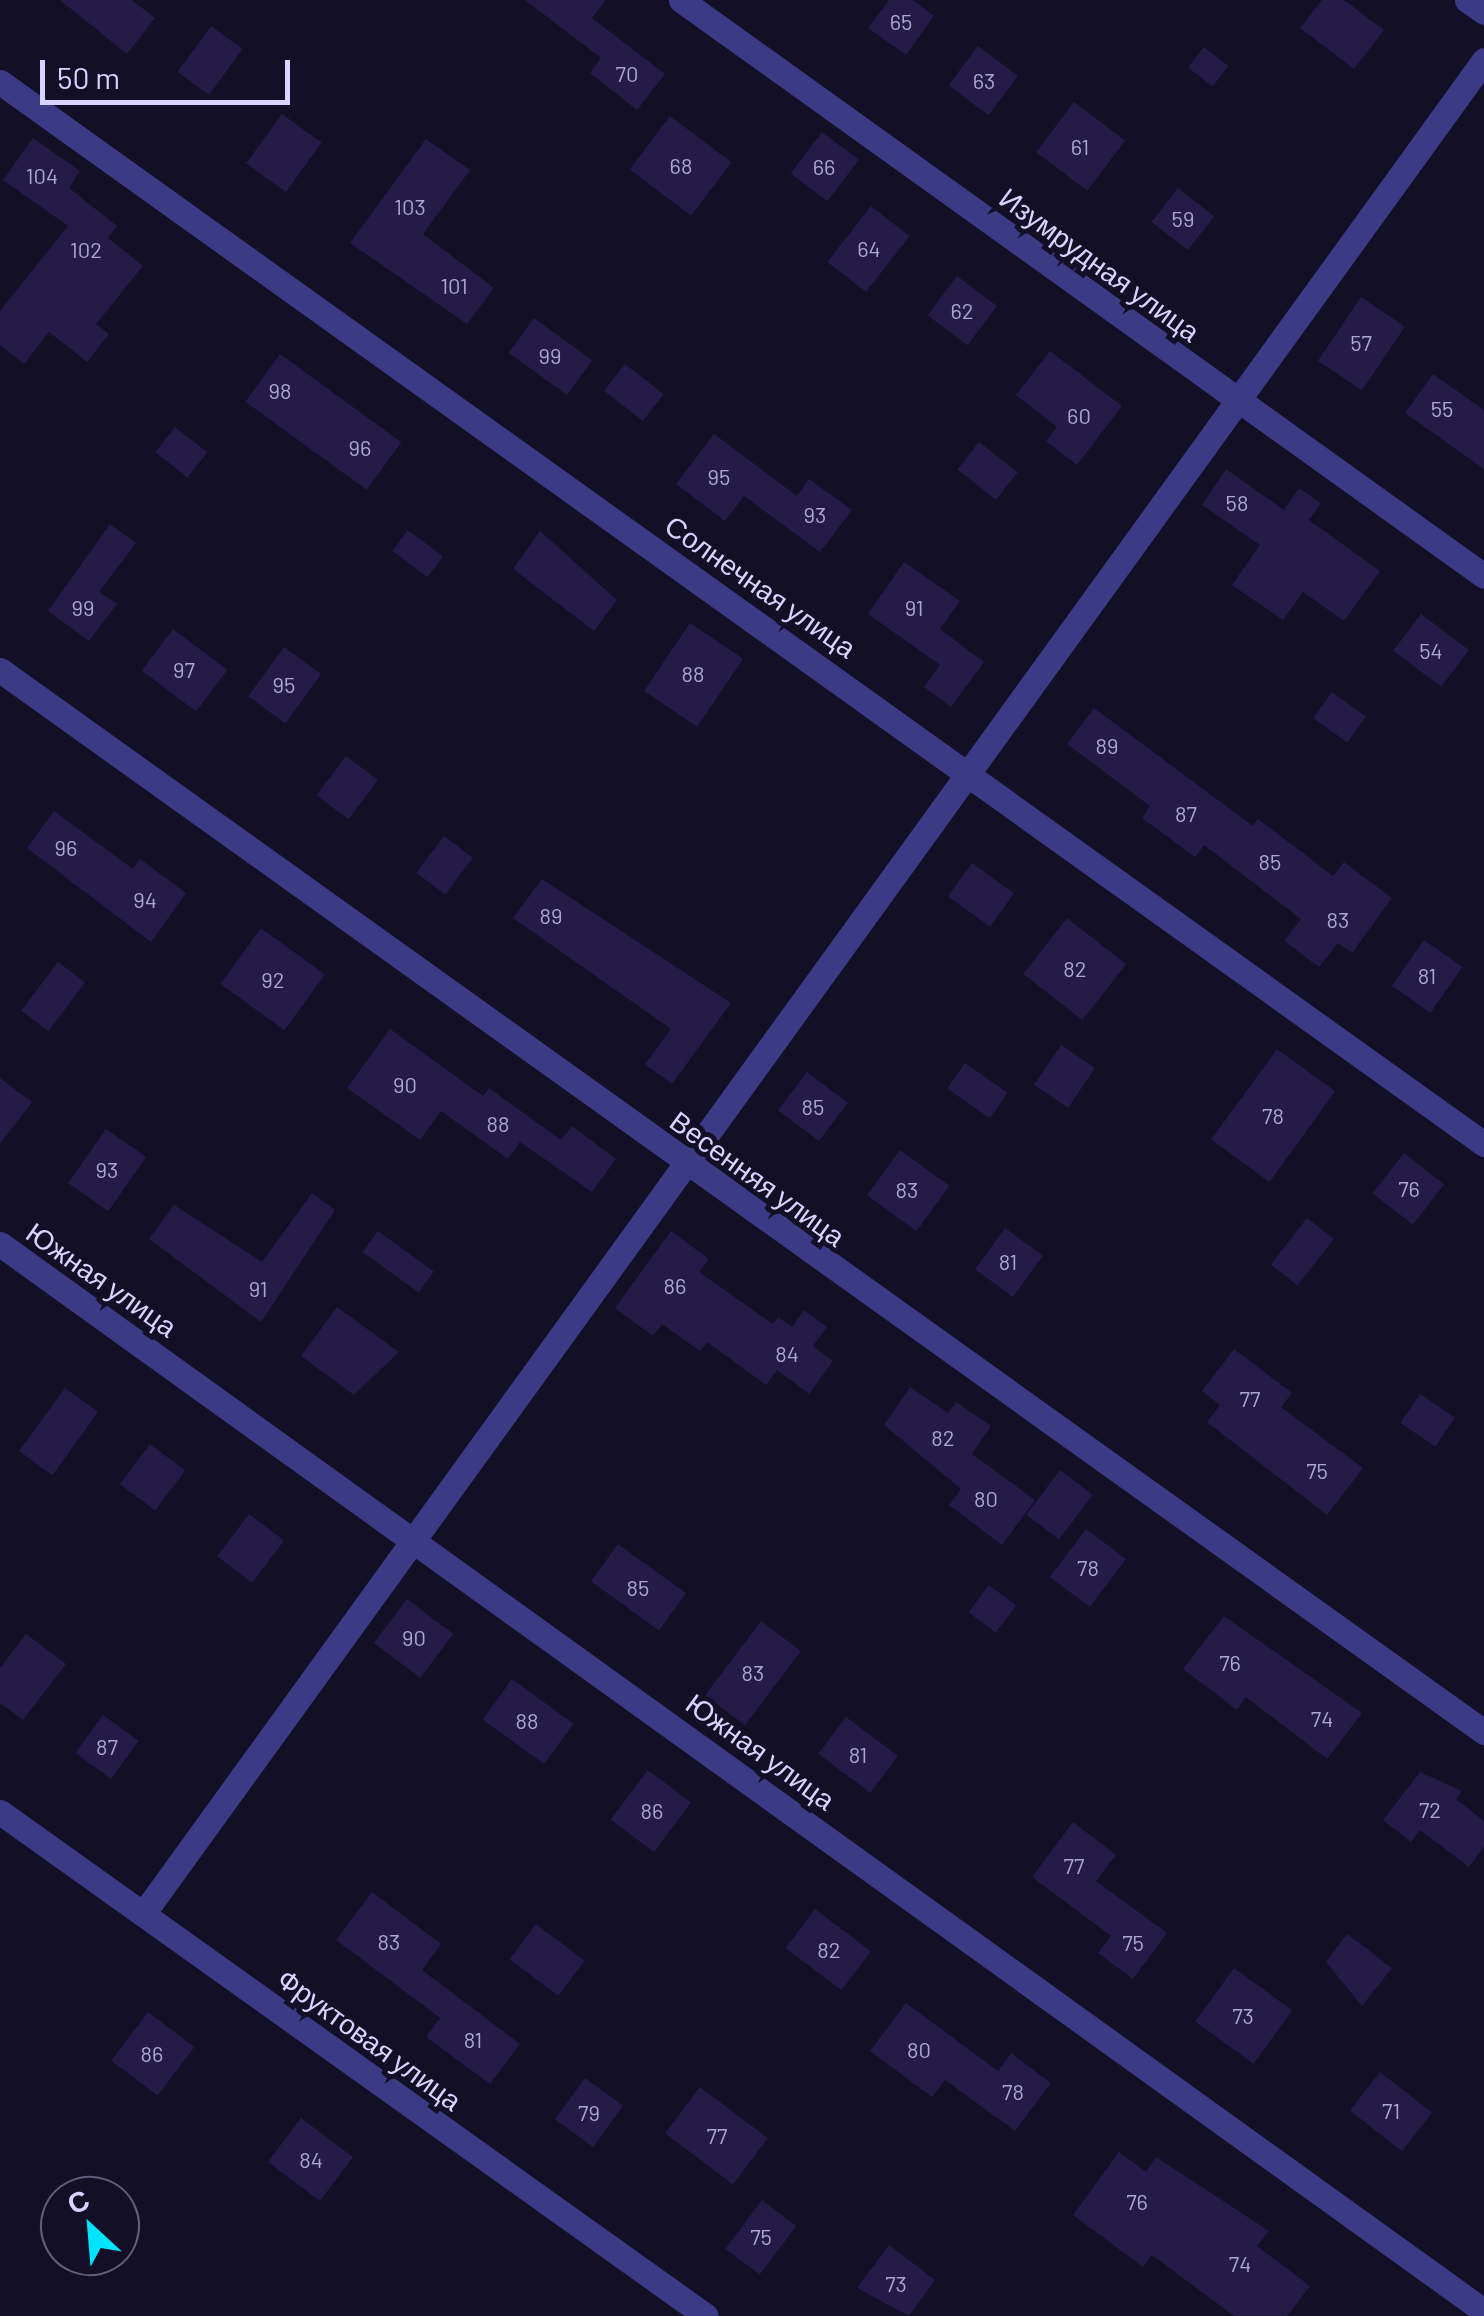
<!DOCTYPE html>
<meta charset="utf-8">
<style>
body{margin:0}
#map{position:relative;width:1484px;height:2316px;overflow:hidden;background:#130f26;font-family:Barlow,sans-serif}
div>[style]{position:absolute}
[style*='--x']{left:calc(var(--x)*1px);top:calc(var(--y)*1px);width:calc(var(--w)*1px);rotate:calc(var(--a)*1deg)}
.building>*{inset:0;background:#241b47;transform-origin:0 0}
.street>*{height:25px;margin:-12.5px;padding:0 12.5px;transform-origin:12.5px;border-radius:12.5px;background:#3d3a85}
span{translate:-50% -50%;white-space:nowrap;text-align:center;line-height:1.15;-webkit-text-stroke:10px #130f26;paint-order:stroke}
.number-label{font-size:22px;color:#aca6d1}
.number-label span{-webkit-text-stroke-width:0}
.street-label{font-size:28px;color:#d9d4ff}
.north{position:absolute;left:40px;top:2176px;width:100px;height:100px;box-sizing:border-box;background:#130f26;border:2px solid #625e7d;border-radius:50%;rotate:334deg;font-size:28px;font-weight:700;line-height:40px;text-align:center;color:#d9d4ff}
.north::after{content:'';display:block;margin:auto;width:35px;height:45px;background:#00e5ff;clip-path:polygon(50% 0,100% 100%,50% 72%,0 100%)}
.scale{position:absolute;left:40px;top:60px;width:250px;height:45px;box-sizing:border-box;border:5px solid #d9d4ff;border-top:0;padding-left:12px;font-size:30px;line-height:35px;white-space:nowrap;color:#d9d4ff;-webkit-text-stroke:8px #130f26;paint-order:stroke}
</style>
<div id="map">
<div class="building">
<div style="clip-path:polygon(60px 0,132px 0,155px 18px,127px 54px)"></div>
<div style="clip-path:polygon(525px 0,606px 0,592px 18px,665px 74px,637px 110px,590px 73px,601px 58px)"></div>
<div style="clip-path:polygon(889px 0,913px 0,934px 16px,906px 55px,868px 28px)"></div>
<div style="clip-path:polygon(1322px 0,1344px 0,1384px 30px,1354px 69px,1300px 28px)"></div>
<div style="left:211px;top:26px;width:39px;height:57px;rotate:36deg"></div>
<div style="left:978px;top:46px;width:50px;height:49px;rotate:37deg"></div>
<div style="left:1204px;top:47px;width:31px;height:26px;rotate:38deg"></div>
<div style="left:1074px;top:102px;width:64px;height:63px;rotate:37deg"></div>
<div style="left:282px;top:114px;width:49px;height:61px;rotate:36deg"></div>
<div style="left:670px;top:116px;width:77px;height:67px;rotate:37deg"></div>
<div style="left:822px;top:132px;width:46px;height:52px;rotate:37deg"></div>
<div style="clip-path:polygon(33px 138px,80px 171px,69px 188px,117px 226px,108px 238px,143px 266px,96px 324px,109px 334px,87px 362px,49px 332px,24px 364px,0 345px,0 311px,68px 226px,3px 180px)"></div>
<div style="clip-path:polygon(426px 139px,470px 170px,423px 234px,494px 288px,467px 324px,350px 243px)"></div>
<div style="left:1178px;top:188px;width:46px;height:43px;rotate:38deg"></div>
<div style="left:871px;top:206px;width:49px;height:71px;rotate:38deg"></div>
<div style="left:957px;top:276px;width:50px;height:49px;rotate:37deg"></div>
<div style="left:1361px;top:297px;width:53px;height:77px;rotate:34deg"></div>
<div style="left:534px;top:318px;width:72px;height:43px;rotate:36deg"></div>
<div style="clip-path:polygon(1050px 351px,1122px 406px,1077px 465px,1046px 441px,1057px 427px,1016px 395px)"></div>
<div style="left:280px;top:354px;width:150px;height:59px;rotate:36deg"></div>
<div style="left:625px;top:364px;width:49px;height:34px;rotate:38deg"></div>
<div style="clip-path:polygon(1433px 374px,1484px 410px,1484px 469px,1405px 413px)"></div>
<div style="left:175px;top:427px;width:41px;height:32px;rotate:38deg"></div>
<div style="clip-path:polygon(714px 434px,797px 496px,809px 479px,852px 510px,820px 552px,744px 496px,725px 521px,676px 484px)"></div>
<div style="left:979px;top:442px;width:49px;height:35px;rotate:38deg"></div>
<div style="clip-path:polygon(1226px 469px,1284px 510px,1299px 488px,1321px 503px,1309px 520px,1380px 571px,1344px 621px,1303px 592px,1283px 620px,1232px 585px,1260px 545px,1202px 505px)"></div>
<div style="clip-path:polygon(110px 524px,136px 543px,99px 592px,117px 604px,89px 641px,48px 611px)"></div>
<div style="left:408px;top:530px;width:44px;height:26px;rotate:37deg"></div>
<div style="clip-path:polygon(540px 531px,617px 600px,594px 631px,513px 569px)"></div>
<div style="clip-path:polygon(904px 562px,960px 601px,940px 629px,984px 662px,951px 707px,924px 687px,940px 665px,868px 614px)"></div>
<div style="left:1421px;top:614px;width:60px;height:46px;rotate:37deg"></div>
<div style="left:690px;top:623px;width:64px;height:82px;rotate:34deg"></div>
<div style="left:173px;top:629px;width:68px;height:52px;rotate:37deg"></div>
<div style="left:284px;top:647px;width:46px;height:61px;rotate:36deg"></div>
<div style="left:1332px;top:692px;width:42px;height:32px;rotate:36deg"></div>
<div style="clip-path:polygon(1094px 708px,1253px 826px,1258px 819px,1333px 876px,1344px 862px,1392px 898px,1352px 953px,1338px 943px,1319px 967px,1284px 941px,1301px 919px,1204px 845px,1195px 857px,1142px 818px,1150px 806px,1067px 744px)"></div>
<div style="left:346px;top:756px;width:40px;height:49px;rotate:37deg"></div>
<div style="clip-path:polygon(54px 811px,133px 869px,140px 859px,186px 893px,151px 942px,27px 848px)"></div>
<div style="left:444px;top:836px;width:36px;height:46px;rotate:37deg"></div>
<div style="left:972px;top:863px;width:52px;height:41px;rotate:36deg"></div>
<div style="clip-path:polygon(542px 879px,731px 1003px,672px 1084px,645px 1064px,671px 1029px,513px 918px)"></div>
<div style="left:1067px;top:918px;width:75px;height:71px;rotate:38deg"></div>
<div style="left:261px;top:928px;width:79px;height:69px;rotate:36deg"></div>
<div style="left:1424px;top:940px;width:47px;height:56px;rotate:35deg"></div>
<div style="left:58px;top:962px;width:34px;height:61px;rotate:37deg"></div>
<div style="clip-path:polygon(390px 1029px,483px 1096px,489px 1088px,561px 1140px,572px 1126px,616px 1159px,592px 1192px,520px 1142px,508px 1159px,441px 1111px,420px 1140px,347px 1088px)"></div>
<div style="left:1061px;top:1045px;width:41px;height:48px;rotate:34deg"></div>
<div style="left:1277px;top:1049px;width:72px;height:112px;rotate:36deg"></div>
<div style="left:965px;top:1063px;width:52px;height:31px;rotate:35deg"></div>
<div style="left:807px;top:1072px;width:51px;height:48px;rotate:37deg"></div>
<div style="clip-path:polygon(0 1078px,32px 1102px,0 1144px)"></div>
<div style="left:106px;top:1129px;width:49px;height:66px;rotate:35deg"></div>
<div style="left:900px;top:1150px;width:61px;height:56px;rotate:36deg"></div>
<div style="left:1404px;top:1153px;width:51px;height:51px;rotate:38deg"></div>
<div style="clip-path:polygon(312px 1193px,335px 1210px,261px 1322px,149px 1239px,174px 1205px,262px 1262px)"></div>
<div style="left:1307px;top:1218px;width:34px;height:59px;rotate:38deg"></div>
<div style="left:1005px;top:1228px;width:47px;height:51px;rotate:36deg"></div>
<div style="left:378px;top:1231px;width:69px;height:26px;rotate:36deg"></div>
<div style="clip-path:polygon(671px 1231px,709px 1259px,699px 1272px,773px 1324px,778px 1317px,792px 1327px,804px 1310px,827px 1327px,813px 1346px,833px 1361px,809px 1394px,777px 1370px,766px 1385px,707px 1342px,700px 1351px,662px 1324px,653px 1336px,615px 1308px)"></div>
<div style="clip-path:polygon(337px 1307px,399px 1352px,354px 1395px,301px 1356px)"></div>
<div style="clip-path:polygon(1234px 1349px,1292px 1393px,1281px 1407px,1363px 1468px,1327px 1515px,1207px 1422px,1220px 1405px,1202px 1391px)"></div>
<div style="clip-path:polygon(910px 1387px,948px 1413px,956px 1402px,991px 1426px,972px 1454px,1035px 1500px,1002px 1545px,949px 1505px,961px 1489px,884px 1425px)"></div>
<div style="left:65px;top:1388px;width:41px;height:78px;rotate:36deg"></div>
<div style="left:1420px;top:1394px;width:42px;height:35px;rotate:34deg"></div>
<div style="left:150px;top:1444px;width:44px;height:50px;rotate:37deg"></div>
<div style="left:1060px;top:1470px;width:41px;height:56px;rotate:37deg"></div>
<div style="left:249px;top:1514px;width:44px;height:53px;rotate:37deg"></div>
<div style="left:1086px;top:1529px;width:50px;height:60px;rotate:37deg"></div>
<div style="left:618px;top:1544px;width:84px;height:46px;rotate:36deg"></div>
<div style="left:989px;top:1585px;width:34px;height:34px;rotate:37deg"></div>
<div style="left:407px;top:1599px;width:58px;height:55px;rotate:37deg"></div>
<div style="clip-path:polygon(1224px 1616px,1362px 1713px,1327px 1759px,1246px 1697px,1237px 1710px,1183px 1669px)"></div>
<div style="left:761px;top:1621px;width:50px;height:93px;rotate:37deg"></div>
<div style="clip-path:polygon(26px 1634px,66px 1664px,23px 1720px,0 1703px,0 1668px)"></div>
<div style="left:512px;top:1679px;width:76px;height:50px;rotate:36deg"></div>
<div style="left:103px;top:1715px;width:44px;height:47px;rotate:36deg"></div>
<div style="left:846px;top:1717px;width:65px;height:46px;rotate:37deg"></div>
<div style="left:648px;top:1770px;width:54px;height:62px;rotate:37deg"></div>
<div style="clip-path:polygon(1420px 1772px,1462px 1791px,1456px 1799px,1484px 1821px,1484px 1847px,1469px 1867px,1420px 1830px,1411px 1842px,1383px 1820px)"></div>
<div style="clip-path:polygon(1073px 1822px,1116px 1855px,1096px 1881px,1167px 1933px,1133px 1979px,1098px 1953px,1111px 1936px,1032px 1877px)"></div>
<div style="clip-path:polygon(372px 1892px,441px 1944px,422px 1970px,520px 2044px,490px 2084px,426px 2037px,440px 2018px,336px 1940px)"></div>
<div style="left:815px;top:1909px;width:70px;height:49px;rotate:37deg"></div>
<div style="left:536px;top:1924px;width:61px;height:44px;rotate:37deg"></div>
<div style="clip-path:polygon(1347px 1934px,1392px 1968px,1362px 2006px,1326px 1962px)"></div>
<div style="left:1234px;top:1968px;width:72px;height:66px;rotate:36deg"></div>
<div style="clip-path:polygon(906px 2003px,998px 2071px,1011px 2053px,1051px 2083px,1015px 2131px,945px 2080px,932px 2097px,870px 2051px)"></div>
<div style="left:148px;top:2012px;width:58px;height:61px;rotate:37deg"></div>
<div style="left:1380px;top:2072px;width:66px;height:49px;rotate:38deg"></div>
<div style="left:585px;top:2078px;width:47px;height:51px;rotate:36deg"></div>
<div style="left:700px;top:2087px;width:85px;height:58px;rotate:37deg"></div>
<div style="left:301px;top:2118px;width:65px;height:55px;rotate:37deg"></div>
<div style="clip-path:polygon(1119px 2152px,1146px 2172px,1156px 2157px,1269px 2231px,1257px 2246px,1310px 2286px,1287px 2316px,1234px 2316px,1152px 2255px,1143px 2267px,1073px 2215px)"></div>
<div style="left:762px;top:2200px;width:43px;height:61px;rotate:37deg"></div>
<div style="clip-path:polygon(889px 2245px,935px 2280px,909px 2316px,857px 2288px)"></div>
</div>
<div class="street">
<div style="--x:681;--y:0;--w:988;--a:35.65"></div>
<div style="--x:1467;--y:0;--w:21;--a:35"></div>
<div style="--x:0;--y:82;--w:1825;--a:35.59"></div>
<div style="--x:0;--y:670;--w:1825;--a:35.59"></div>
<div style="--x:0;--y:1244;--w:1828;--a:35.72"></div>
<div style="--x:0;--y:1812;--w:867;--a:35.52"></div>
<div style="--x:143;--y:1914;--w:2288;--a:-54.12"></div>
</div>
<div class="number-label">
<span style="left:901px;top:22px">65</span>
<span style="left:627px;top:74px">70</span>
<span style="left:984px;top:81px">63</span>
<span style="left:1080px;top:147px">61</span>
<span style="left:681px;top:166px">68</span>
<span style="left:824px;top:167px">66</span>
<span style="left:42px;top:176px">104</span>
<span style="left:410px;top:207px">103</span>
<span style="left:1183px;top:219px">59</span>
<span style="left:869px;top:249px">64</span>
<span style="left:86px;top:250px">102</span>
<span style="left:454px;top:286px">101</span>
<span style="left:962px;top:311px">62</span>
<span style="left:1361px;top:343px">57</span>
<span style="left:550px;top:356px">99</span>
<span style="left:280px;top:391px">98</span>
<span style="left:1442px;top:409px">55</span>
<span style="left:1079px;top:416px">60</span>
<span style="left:360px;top:448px">96</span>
<span style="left:719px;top:477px">95</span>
<span style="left:1237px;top:503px">58</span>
<span style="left:815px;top:515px">93</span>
<span style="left:83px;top:608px">99</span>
<span style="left:914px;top:608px">91</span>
<span style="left:1431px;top:651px">54</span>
<span style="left:184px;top:670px">97</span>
<span style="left:693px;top:674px">88</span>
<span style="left:284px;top:685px">95</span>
<span style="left:1107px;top:746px">89</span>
<span style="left:1186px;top:814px">87</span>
<span style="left:66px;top:848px">96</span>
<span style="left:1270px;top:862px">85</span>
<span style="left:145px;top:900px">94</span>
<span style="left:551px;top:916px">89</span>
<span style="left:1338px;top:920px">83</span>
<span style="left:1075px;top:969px">82</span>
<span style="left:1427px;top:976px">81</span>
<span style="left:273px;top:980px">92</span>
<span style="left:405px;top:1085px">90</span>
<span style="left:813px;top:1107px">85</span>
<span style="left:1273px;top:1116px">78</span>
<span style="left:498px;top:1124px">88</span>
<span style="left:107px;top:1170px">93</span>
<span style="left:1409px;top:1189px">76</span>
<span style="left:907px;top:1190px">83</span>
<span style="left:1008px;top:1262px">81</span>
<span style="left:675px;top:1286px">86</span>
<span style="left:258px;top:1289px">91</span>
<span style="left:787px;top:1354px">84</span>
<span style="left:1250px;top:1399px">77</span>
<span style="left:943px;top:1438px">82</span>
<span style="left:1317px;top:1471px">75</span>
<span style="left:986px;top:1499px">80</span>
<span style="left:1088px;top:1568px">78</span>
<span style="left:638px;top:1588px">85</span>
<span style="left:414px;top:1638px">90</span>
<span style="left:1230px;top:1663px">76</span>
<span style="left:753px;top:1673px">83</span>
<span style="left:1322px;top:1719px">74</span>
<span style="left:527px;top:1721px">88</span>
<span style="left:107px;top:1747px">87</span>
<span style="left:858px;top:1755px">81</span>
<span style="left:1430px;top:1810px">72</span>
<span style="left:652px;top:1811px">86</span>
<span style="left:1074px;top:1866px">77</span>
<span style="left:389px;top:1942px">83</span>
<span style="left:1133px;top:1943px">75</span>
<span style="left:829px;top:1950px">82</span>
<span style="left:1243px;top:2016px">73</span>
<span style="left:473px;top:2040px">81</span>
<span style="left:919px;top:2050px">80</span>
<span style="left:152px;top:2054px">86</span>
<span style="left:1013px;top:2092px">78</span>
<span style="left:1391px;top:2111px">71</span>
<span style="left:589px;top:2113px">79</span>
<span style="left:717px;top:2136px">77</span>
<span style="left:311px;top:2160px">84</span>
<span style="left:1137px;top:2202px">76</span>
<span style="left:761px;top:2237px">75</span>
<span style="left:1240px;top:2264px">74</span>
<span style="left:896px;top:2284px">73</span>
</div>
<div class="street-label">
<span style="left:1100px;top:264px;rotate:36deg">Изумрудная улица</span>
<span style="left:761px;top:586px;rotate:35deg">Солнечная улица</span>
<span style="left:758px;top:1178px;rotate:36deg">Весенняя улица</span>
<span style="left:102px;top:1279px;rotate:35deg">Южная улица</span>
<span style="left:761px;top:1751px;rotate:36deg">Южная улица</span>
<span style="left:370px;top:2039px;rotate:36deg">Фруктовая улица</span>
</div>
<div class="north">С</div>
<div class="scale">50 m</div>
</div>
